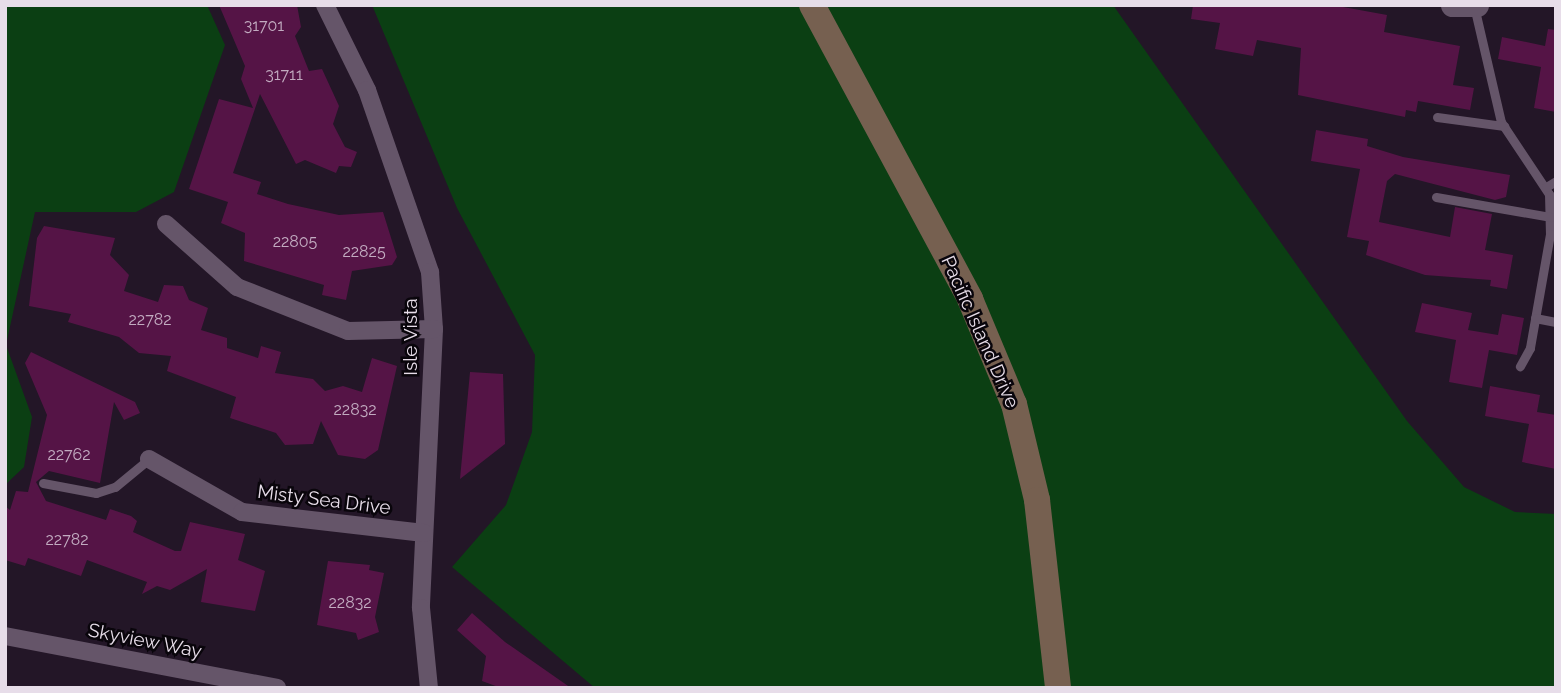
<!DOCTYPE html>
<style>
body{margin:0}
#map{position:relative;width:1561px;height:693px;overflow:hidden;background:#231627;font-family:Raleway,sans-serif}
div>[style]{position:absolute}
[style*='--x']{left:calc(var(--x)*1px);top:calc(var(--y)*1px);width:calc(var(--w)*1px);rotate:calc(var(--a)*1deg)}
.green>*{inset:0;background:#0b3f13}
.building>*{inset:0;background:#551446}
.service>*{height:9px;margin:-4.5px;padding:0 4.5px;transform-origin:4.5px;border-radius:4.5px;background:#655569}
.minor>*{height:18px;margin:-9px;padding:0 9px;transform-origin:9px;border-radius:9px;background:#655569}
.tertiary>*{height:23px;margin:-11.5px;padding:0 11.5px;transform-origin:11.5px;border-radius:11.5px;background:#655569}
.secondary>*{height:26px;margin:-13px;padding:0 13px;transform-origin:13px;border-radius:13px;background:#766050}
span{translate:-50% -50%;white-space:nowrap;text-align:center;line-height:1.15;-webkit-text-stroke:5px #09050b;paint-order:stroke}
.number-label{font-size:16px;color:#c2abc0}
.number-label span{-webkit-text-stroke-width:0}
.street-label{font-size:19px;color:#e7dde9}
.frame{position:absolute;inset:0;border:7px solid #e7dde9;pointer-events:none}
</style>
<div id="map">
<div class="green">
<div style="clip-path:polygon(5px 5px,207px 5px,225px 45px,174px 192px,136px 212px,35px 212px,6px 345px,32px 417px,24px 467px,5px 485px)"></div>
<div style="clip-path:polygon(372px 5px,1113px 5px,1407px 421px,1464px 487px,1515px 512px,1556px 514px,1556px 688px,595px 688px,452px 567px,506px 505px,532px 432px,535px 355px,457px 208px)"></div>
</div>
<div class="building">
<div style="clip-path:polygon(219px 5px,297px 5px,301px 27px,295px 36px,309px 71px,322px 69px,339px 106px,333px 124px,345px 147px,357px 152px,351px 167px,339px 166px,336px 173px,305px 160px,296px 164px,260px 94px,233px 173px,261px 182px,257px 194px,288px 204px,339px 215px,383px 212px,397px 257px,392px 265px,352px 271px,346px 300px,322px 295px,324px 285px,244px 261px,245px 233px,221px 223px,228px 202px,189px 189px,219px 99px,253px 108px,241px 79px,245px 66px)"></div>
<div style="clip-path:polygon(1193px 5px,1332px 5px,1387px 15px,1384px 32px,1460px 46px,1453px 85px,1474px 88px,1470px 110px,1418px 101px,1416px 112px,1406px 110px,1405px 117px,1298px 95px,1301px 48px,1257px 40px,1253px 56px,1215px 49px,1220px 23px,1191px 19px)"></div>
<div style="clip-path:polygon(1548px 29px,1556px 30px,1556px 112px,1534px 108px,1541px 67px,1498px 59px,1502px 37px,1545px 46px)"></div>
<div style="clip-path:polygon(1316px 130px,1368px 139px,1367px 146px,1403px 157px,1510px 175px,1506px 197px,1495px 200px,1395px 174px,1387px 181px,1379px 222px,1450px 237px,1455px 207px,1492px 214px,1485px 250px,1513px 255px,1507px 289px,1490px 286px,1491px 280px,1425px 275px,1366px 255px,1369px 241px,1347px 237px,1360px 169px,1311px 161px)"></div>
<div style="clip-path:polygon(44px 226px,115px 238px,110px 255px,129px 275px,124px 291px,158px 302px,164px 285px,183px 286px,189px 300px,208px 308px,201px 330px,227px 338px,227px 348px,258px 358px,261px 346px,281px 352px,275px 373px,313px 379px,325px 391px,343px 386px,362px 392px,372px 358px,397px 366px,378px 450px,365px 459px,338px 455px,321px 421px,313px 444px,285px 445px,276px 433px,230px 418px,236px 397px,167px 371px,171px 356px,139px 353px,119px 337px,68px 322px,71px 314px,29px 306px,37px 238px)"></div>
<div style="clip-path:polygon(1422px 303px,1472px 313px,1468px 330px,1498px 335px,1502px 314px,1524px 318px,1517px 355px,1489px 350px,1482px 388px,1449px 382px,1456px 340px,1415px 332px)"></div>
<div style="clip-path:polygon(31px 352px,135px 402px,140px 413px,124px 420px,114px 402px,100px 483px,49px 471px,36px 482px,46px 501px,106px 520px,110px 509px,131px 516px,137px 521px,133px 532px,175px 551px,181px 551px,190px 522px,245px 534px,238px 560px,265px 571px,255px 611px,201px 602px,207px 569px,170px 590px,157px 586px,142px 594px,147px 582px,87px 560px,81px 576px,28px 558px,25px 566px,5px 560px,5px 506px,10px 510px,16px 491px,28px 492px,47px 415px,25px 363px)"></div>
<div style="clip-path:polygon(470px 372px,503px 374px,505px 444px,460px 479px)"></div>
<div style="clip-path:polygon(1490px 386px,1540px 395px,1537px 412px,1556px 415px,1556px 469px,1522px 462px,1529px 424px,1485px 416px)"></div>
<div style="clip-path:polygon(328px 561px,370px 565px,369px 570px,384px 573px,375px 617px,379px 632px,358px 640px,356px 633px,317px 625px)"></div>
<div style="clip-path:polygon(472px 613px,505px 642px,571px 688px,501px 688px,482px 681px,486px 656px,457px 630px)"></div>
</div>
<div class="service">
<div style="--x:1474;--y:6;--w:119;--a:76.9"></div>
<div style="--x:1501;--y:122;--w:87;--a:56.3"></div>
<div style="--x:1549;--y:194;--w:40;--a:88.6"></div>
<div style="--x:1550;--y:234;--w:116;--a:100"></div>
<div style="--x:1530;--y:348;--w:21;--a:119"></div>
<div style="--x:1437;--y:117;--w:68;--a:7.7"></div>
<div style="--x:1546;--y:187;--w:12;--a:-31"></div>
<div style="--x:1436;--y:197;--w:117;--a:9.9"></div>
<div style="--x:1535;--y:318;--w:21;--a:11"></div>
<div style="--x:43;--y:483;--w:54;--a:10.7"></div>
<div style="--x:96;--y:493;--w:20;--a:-18"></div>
<div style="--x:115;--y:487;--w:44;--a:-39.5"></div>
</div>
<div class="minor">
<div style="--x:325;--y:5;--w:95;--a:63.7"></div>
<div style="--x:367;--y:90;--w:193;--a:70.9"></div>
<div style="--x:430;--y:272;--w:57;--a:86"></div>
<div style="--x:434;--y:329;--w:279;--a:92.7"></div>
<div style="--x:421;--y:608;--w:80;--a:84.3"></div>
<div style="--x:166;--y:224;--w:95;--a:41.6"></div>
<div style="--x:237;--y:287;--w:119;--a:21.6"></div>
<div style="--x:348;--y:331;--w:86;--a:-1.3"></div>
<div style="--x:149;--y:459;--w:107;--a:29.7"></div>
<div style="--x:242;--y:512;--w:183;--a:6.6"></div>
<div style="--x:5;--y:636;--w:277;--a:10.8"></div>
</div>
<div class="tertiary">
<div style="--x:1452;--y:5;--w:25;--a:0"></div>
</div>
<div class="secondary">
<div style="--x:812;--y:5;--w:334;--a:61.7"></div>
<div style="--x:970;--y:299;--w:114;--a:67.3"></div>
<div style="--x:1014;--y:404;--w:99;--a:76.5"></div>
<div style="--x:1037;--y:500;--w:189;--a:83.6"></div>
</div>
<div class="number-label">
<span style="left:264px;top:26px">31701</span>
<span style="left:284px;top:75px">31711</span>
<span style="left:295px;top:242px">22805</span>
<span style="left:364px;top:252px">22825</span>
<span style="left:150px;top:320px">22782</span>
<span style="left:355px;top:410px">22832</span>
<span style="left:69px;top:455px">22762</span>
<span style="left:67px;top:540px">22782</span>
<span style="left:350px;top:603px">22832</span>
</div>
<div class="street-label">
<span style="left:980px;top:332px;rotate:66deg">Pacific Island Drive</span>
<span style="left:411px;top:337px;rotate:-90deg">Isle Vista</span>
<span style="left:324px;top:500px;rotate:7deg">Misty Sea Drive</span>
<span style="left:145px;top:641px;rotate:11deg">Skyview Way</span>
</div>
<div class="frame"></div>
</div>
